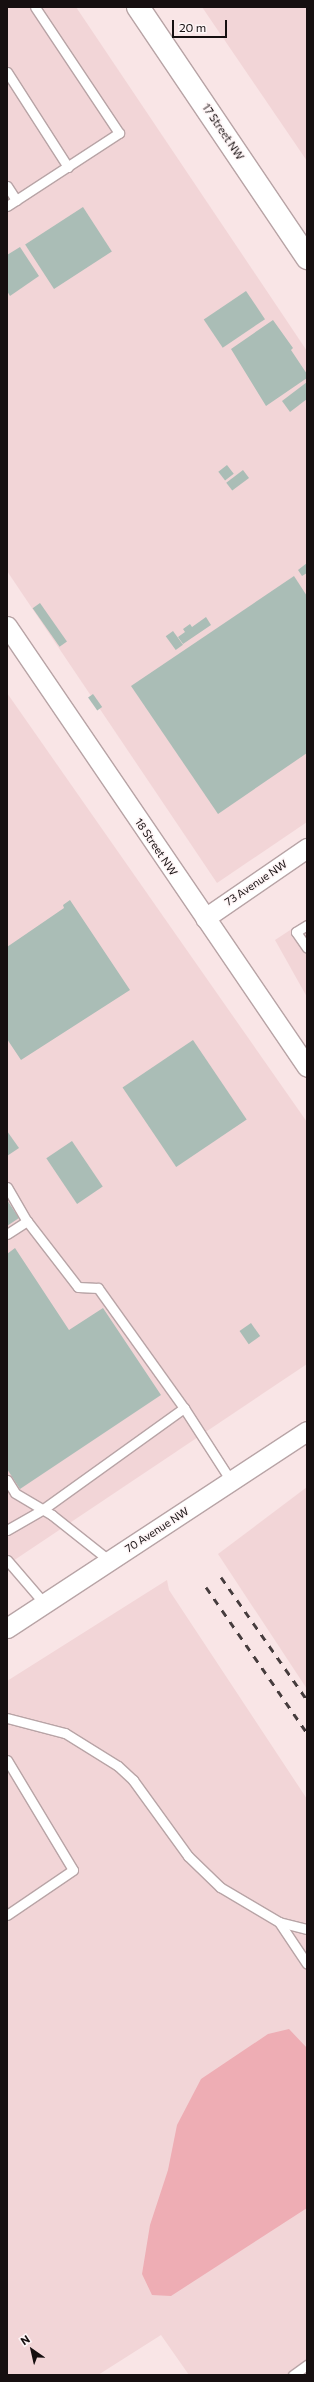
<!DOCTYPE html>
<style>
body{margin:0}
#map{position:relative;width:314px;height:2382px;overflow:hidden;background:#f9e5e6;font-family:Commissioner,sans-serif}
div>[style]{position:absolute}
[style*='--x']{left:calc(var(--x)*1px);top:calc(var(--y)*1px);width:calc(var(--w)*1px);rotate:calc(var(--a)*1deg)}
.built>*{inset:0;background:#f2d5d7}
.green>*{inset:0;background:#eeadb4}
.building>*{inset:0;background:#aabdb6;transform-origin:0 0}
.roads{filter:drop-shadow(1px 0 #b8a4a6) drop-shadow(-1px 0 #b8a4a6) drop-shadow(0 1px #b8a4a6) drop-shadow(0 -1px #b8a4a6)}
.service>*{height:9px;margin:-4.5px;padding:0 4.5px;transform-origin:4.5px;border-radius:4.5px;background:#fff}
.minor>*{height:19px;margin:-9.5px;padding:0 9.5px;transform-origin:9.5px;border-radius:9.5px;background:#fff}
.secondary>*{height:22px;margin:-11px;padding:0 11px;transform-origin:11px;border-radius:11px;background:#fff}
.rail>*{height:3px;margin-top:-1.5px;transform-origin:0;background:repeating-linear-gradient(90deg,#463c3d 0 7px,transparent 0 14px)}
span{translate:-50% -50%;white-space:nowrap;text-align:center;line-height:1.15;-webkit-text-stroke:3px #fef5f6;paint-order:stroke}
.street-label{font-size:11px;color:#160f10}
.frame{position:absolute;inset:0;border:8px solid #160f10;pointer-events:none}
.north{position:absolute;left:12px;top:2330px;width:40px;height:40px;-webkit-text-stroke:3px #fef5f6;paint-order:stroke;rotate:326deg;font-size:11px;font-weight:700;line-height:16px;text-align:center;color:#160f10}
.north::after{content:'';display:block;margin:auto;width:14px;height:18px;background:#160f10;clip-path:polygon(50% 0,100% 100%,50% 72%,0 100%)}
.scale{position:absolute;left:172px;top:20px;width:55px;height:18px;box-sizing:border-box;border:2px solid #160f10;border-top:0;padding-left:5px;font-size:12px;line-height:14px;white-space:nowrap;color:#160f10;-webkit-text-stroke:3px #fef5f6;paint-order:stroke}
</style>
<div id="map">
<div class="built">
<div style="clip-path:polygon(7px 7px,76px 7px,307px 351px,307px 822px,217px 883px,7px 571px)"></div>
<div style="clip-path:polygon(202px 7px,307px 7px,307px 161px)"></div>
<div style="clip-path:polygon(7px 693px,307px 1122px,307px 1364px,7px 1565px)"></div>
<div style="clip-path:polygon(307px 919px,307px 997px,275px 940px)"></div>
<div style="clip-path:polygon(307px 1487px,307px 1689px,218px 1554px)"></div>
<div style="clip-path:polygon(167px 1580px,169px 1590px,307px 1799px,307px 2375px,189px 2375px,161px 2335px,98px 2375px,7px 2375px,7px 1681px)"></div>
</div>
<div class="green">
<div style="clip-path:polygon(289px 2029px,307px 2048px,307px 2208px,171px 2296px,152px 2295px,142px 2274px,150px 2225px,168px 2170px,177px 2125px,201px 2079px,268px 2034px)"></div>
</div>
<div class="building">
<div style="left:83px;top:207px;width:53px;height:69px;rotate:57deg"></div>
<div style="clip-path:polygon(20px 247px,39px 276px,10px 296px,7px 291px,7px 255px)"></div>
<div style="left:246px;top:291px;width:34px;height:51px;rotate:56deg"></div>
<div style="clip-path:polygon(273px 320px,293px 348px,291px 350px,307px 374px,307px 378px,266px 406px,231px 349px)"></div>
<div style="clip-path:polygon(307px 382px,307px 399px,290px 412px,282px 401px)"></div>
<div style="left:227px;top:465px;width:11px;height:11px;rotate:52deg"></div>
<div style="left:243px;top:470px;width:10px;height:21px;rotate:53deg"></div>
<div style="clip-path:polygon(307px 563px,307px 573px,302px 576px,298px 570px)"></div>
<div style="clip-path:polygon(294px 576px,307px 596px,307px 753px,218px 814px,131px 686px)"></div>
<div style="left:40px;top:603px;width:47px;height:9px;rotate:55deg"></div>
<div style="clip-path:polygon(206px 617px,211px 625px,183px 644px,178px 637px,185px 632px,183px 629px,190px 624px,192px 627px)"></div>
<div style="left:173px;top:631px;width:17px;height:9px;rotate:54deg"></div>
<div style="left:93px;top:694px;width:16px;height:6px;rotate:55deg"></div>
<div style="clip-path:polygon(70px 900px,130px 990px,21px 1060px,7px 1039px,7px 947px,64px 908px,63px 905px)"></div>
<div style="left:193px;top:1040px;width:96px;height:85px;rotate:56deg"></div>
<div style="clip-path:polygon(7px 1131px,19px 1148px,7px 1156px)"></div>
<div style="left:72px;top:1141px;width:55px;height:31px;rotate:56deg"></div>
<div style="clip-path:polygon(7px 1200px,19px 1218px,7px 1226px)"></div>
<div style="clip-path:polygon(15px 1248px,69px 1330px,103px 1308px,161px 1395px,20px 1489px,7px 1469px,7px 1254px)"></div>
<div style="left:251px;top:1323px;width:16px;height:14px;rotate:55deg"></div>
</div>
<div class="roads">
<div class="service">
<div style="--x:7;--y:72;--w:113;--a:57.3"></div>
<div style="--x:7;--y:186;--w:17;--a:57"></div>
<div style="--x:7;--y:206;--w:134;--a:-33.1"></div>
<div style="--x:119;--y:133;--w:151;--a:-123.7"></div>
<div style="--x:307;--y:925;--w:13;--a:148"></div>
<div style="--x:296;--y:932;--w:19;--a:55"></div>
<div style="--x:7;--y:1187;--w:39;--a:60"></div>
<div style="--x:7;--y:1234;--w:24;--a:-33"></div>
<div style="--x:27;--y:1221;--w:83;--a:52.3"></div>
<div style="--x:78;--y:1287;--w:20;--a:3"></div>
<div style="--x:98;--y:1288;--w:148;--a:54.4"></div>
<div style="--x:7;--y:1480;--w:15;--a:58"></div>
<div style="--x:15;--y:1493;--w:43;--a:30.7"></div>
<div style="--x:52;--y:1515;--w:74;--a:38.4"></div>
<div style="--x:7;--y:1530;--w:40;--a:-29.7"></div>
<div style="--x:42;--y:1510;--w:175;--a:-35.7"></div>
<div style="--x:184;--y:1408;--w:87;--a:57.2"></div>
<div style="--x:7;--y:1560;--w:57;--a:49.3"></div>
<div style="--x:7;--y:1718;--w:60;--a:14.5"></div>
<div style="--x:65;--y:1733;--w:62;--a:31.9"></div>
<div style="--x:118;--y:1766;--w:21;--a:43"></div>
<div style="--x:133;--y:1780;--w:94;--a:54.1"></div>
<div style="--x:188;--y:1856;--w:45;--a:44.1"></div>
<div style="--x:220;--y:1887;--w:69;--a:30.7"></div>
<div style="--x:279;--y:1922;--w:29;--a:14"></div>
<div style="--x:7;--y:1760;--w:128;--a:59"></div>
<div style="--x:73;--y:1870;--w:80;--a:145.7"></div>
<div style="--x:279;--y:1922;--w:50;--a:56.3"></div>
<div style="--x:293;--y:2375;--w:17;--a:-36"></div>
</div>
<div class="minor">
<div style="--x:7;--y:626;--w:533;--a:55.77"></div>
<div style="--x:205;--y:918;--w:124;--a:-34.5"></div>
<div style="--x:7;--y:1628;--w:359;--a:-33.3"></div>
</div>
<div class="secondary">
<div style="--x:138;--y:7;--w:303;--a:56"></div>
</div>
</div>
<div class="rail">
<div style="--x:221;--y:1577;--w:150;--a:55"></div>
<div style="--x:206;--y:1587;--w:178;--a:55.3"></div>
</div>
<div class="street-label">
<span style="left:223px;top:132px;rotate:56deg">17 Street NW</span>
<span style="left:156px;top:847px;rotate:56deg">18 Street NW</span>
<span style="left:256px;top:883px;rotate:-34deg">73 Avenue NW</span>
<span style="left:157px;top:1530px;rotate:-33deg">70 Avenue NW</span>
</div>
<div class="frame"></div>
<div class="north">N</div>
<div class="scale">20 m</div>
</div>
